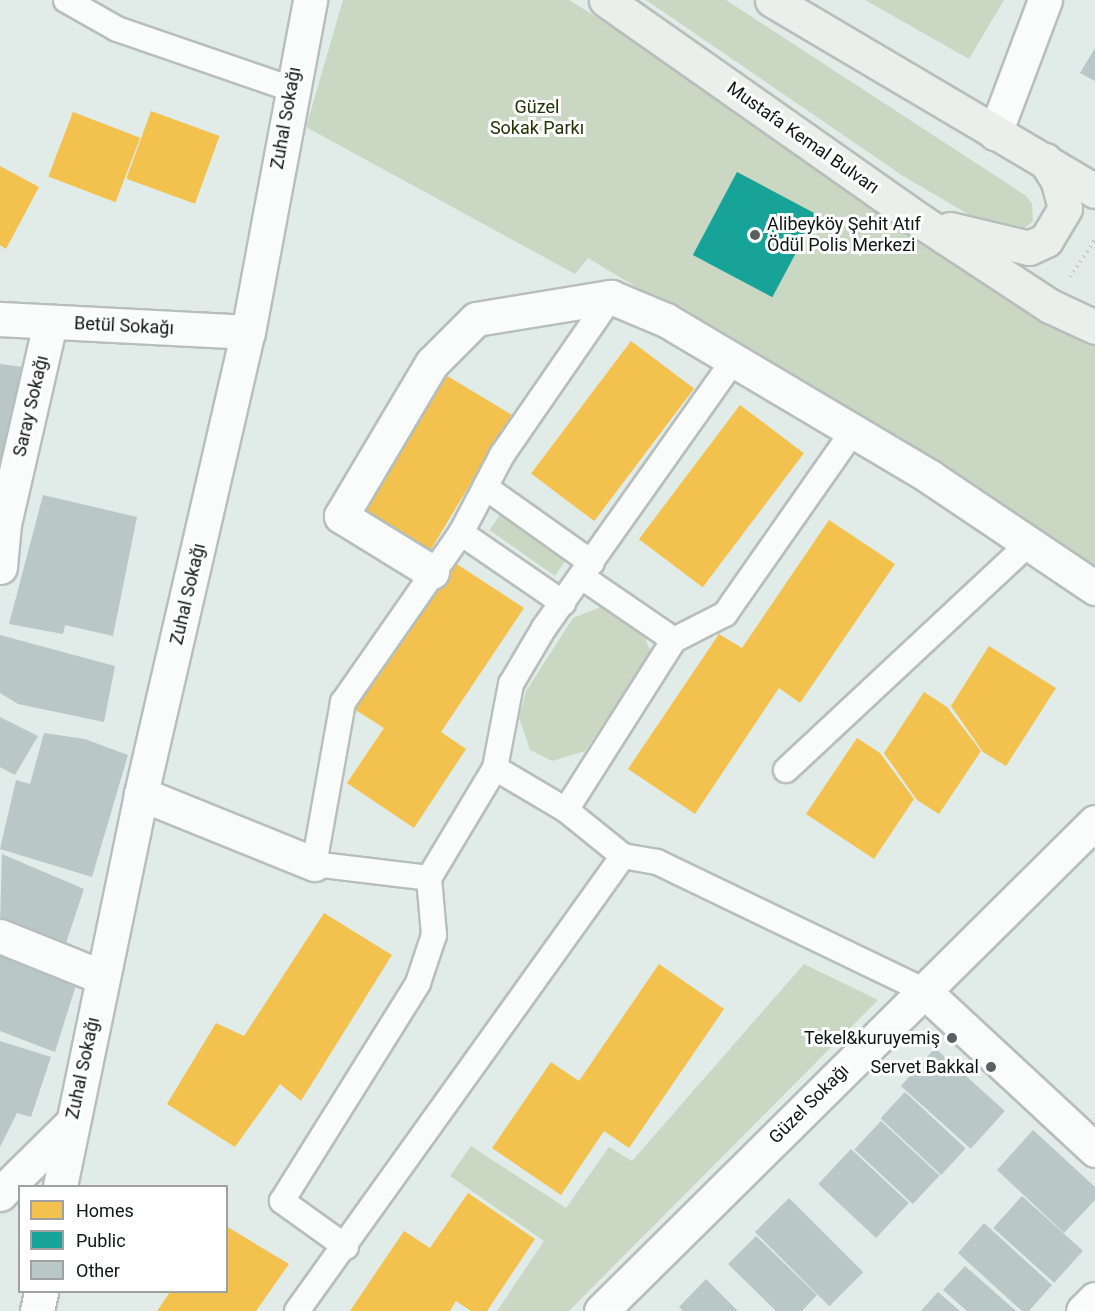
<!DOCTYPE html>
<meta charset="utf-8">
<style>
body{margin:0}
#map{position:relative;width:1095px;height:1311px;overflow:hidden;background:#e1ece9;font-family:Roboto,sans-serif}
div>[style]{position:absolute}
[style*='--x']{left:calc(var(--x)*1px);top:calc(var(--y)*1px);width:calc(var(--w)*1px);rotate:calc(var(--a)*1deg)}
.green>*{inset:0;background:#cad7c3;transform-origin:0 0}
.homes>*{inset:0;background:#f2c14e;transform-origin:0 0}
.public>*{inset:0;background:#17a398;transform-origin:0 0}
.building>*{inset:0;background:#b9c7c7;transform-origin:0 0}
.path>*{height:4px;margin-top:-2px;transform-origin:0;background:repeating-linear-gradient(90deg,#c7cac9 0 1.5px,transparent 0 6px)}
.roads{filter:drop-shadow(2px 0 #b7bebc) drop-shadow(-2px 0 #b7bebc) drop-shadow(0 2px #b7bebc) drop-shadow(0 -2px #b7bebc)}
.service>*{height:24px;margin:-12px;padding:0 12px;transform-origin:12px;border-radius:12px;background:#fafcfc}
.pedestrian>*{height:33px;margin:-16.5px;padding:0 16.5px;transform-origin:16.5px;border-radius:16.5px;background:#fafcfc}
.minor>*{height:33px;margin:-16.5px;padding:0 16.5px;transform-origin:16.5px;border-radius:16.5px;background:#fafcfc}
.primary>*{height:33px;margin:-16.5px;padding:0 16.5px;transform-origin:16.5px;border-radius:16.5px;background:#eaefec}
.dots>*{width:16px;height:16px;translate:-50% -50%;box-sizing:border-box;border:3px solid #fff;border-radius:50%}
span{translate:-50% -50%;white-space:nowrap;text-align:center;line-height:1.15;-webkit-text-stroke:6px #fff;paint-order:stroke}
.park-label{font-size:18px;color:#233207}
.street-label{font-size:18px;color:#0f1614}
.poi-label{font-size:18px;color:#0f1614}
.left{translate:0 -50%;text-align:left}
.right{translate:-100% -50%;text-align:right}
.legend{position:absolute;left:18px;top:1185px;width:210px;height:108px;box-sizing:border-box;background:#fff;border:2px solid #9fa2a1;margin:0;padding:8px 10px;list-style:none;font-size:18px;color:#0f1614}
.legend li{display:flex;align-items:center;gap:12px;height:30px}
.legend b{width:30px;border:2px solid #9fa2a1}
</style>
<div id="map">
<div class="green">
<div style="clip-path:polygon(343px 0,569px 0,1095px 328px,1095px 565px,588px 258px,575px 274px,306px 127px)"></div>
<div style="clip-path:polygon(646px 0,726px 0,1025px 195px,1032px 203px,1033px 221px,1019px 233px,995px 230px,903px 176px)"></div>
<div style="clip-path:polygon(865px 0,1004px 0,969px 59px)"></div>
<div style="left:502px;top:512px;width:80px;height:22px;rotate:35deg"></div>
<div style="clip-path:polygon(606px 605px,643px 634px,651px 652px,585px 751px,552px 761px,530px 750px,519px 718px,526px 691px,573px 618px)"></div>
<div style="clip-path:polygon(804px 964px,878px 1000px,569px 1311px,497px 1311px,544px 1241px,450px 1176px,471px 1146px,566px 1208px,609px 1147px,632px 1161px)"></div>
</div>
<div class="homes">
<div style="left:151px;top:111px;width:73px;height:72px;rotate:20deg"></div>
<div style="left:73px;top:112px;width:72px;height:69px;rotate:21deg"></div>
<div style="clip-path:polygon(0 166px,39px 187px,6px 249px,0 245px)"></div>
<div style="left:631px;top:341px;width:79px;height:166px;rotate:37deg"></div>
<div style="left:439px;top:371px;width:85px;height:167px;rotate:31deg"></div>
<div style="left:740px;top:405px;width:80px;height:168px;rotate:37deg"></div>
<div style="clip-path:polygon(829px 520px,895px 564px,800px 703px,779px 688px,695px 814px,628px 769px,719px 634px,742px 648px)"></div>
<div style="clip-path:polygon(452px 561px,524px 608px,441px 732px,466px 749px,414px 828px,347px 783px,384px 728px,354px 709px)"></div>
<div style="clip-path:polygon(989px 646px,1056px 688px,1006px 766px,983px 752px,951px 706px)"></div>
<div style="clip-path:polygon(924px 692px,947px 707px,981px 751px,939px 814px,917px 800px,884px 753px)"></div>
<div style="clip-path:polygon(857px 738px,880px 753px,914px 799px,874px 859px,806px 814px)"></div>
<div style="clip-path:polygon(324px 913px,392px 955px,301px 1101px,280px 1084px,235px 1147px,167px 1104px,216px 1023px,244px 1036px)"></div>
<div style="clip-path:polygon(659px 964px,724px 1009px,629px 1148px,604px 1131px,561px 1195px,492px 1148px,551px 1062px,579px 1081px)"></div>
<div style="clip-path:polygon(468px 1193px,535px 1239px,487px 1311px,471px 1311px,456px 1301px,450px 1311px,350px 1311px,404px 1231px,430px 1248px)"></div>
<div style="clip-path:polygon(226px 1226px,289px 1264px,256px 1311px,157px 1311px,170px 1292px,226px 1292px)"></div>
</div>
<div class="public">
<div style="left:737px;top:172px;width:90px;height:94px;rotate:28deg"></div>
</div>
<div class="building">
<div style="clip-path:polygon(1095px 48px,1095px 81px,1080px 73px)"></div>
<div style="clip-path:polygon(0 364px,23px 367px,9px 461px,0 460px)"></div>
<div style="clip-path:polygon(43px 495px,137px 517px,113px 636px,65px 625px,63px 634px,9px 624px)"></div>
<div style="clip-path:polygon(0 635px,115px 666px,104px 722px,18px 704px,0 693px)"></div>
<div style="clip-path:polygon(0 717px,38px 736px,15px 775px,0 767px)"></div>
<div style="clip-path:polygon(44px 733px,85px 739px,128px 755px,92px 877px,0 849px,16px 780px,30px 784px)"></div>
<div style="clip-path:polygon(2px 854px,84px 889px,64px 949px,0 925px)"></div>
<div style="clip-path:polygon(0 956px,76px 985px,55px 1052px,0 1031px)"></div>
<div style="clip-path:polygon(0 1041px,51px 1057px,31px 1117px,17px 1113px,0 1147px)"></div>
<div style="left:935px;top:1048px;width:94px;height:51px;rotate:42deg"></div>
<div style="left:905px;top:1092px;width:83px;height:36px;rotate:43deg"></div>
<div style="left:881px;top:1121px;width:80px;height:39px;rotate:43deg"></div>
<div style="clip-path:polygon(1033px 1130px,1095px 1187px,1095px 1200px,1064px 1233px,997px 1170px)"></div>
<div style="left:851px;top:1149px;width:79px;height:48px;rotate:43deg"></div>
<div style="left:1022px;top:1196px;width:82px;height:43px;rotate:42deg"></div>
<div style="left:789px;top:1198px;width:105px;height:48px;rotate:45deg"></div>
<div style="clip-path:polygon(984px 1223px,1052px 1285px,1029px 1311px,1022px 1311px,958px 1253px)"></div>
<div style="clip-path:polygon(756px 1236px,817px 1295px,802px 1311px,776px 1311px,728px 1264px)"></div>
<div style="clip-path:polygon(965px 1266px,1016px 1311px,967px 1311px,943px 1290px)"></div>
<div style="clip-path:polygon(706px 1279px,738px 1311px,683px 1311px,679px 1307px)"></div>
<div style="clip-path:polygon(938px 1292px,960px 1311px,921px 1311px)"></div>
</div>
<div class="path">
<div style="--x:1070;--y:277;--w:45;--a:-56"></div>
</div>
<div class="roads">
<div class="service">
<div style="--x:66;--y:0;--w:59;--a:29.6"></div>
<div style="--x:117;--y:29;--w:184;--a:19"></div>
<div style="--x:611;--y:297;--w:192;--a:124.6"></div>
<div style="--x:502;--y:455;--w:88;--a:117.7"></div>
<div style="--x:461;--y:533;--w:206;--a:124.9"></div>
<div style="--x:343;--y:702;--w:165;--a:100.1"></div>
<div style="--x:314;--y:864;--w:116;--a:6.9"></div>
<div style="--x:429;--y:878;--w:128;--a:-59"></div>
<div style="--x:495;--y:768;--w:82;--a:30.6"></div>
<div style="--x:566;--y:810;--w:73;--a:38.9"></div>
<div style="--x:623;--y:856;--w:35;--a:10"></div>
<div style="--x:657;--y:862;--w:295;--a:25.7"></div>
<div style="--x:485;--y:487;--w:131;--a:35.4"></div>
<div style="--x:461;--y:533;--w:124;--a:34.5"></div>
<div style="--x:674;--y:640;--w:57;--a:-27"></div>
<div style="--x:725;--y:614;--w:223;--a:-55"></div>
<div style="--x:495;--y:768;--w:86;--a:-79.2"></div>
<div style="--x:511;--y:684;--w:65;--a:-59.5"></div>
<div style="--x:544;--y:628;--w:331;--a:-54.7"></div>
<div style="--x:786;--y:770;--w:331;--a:-43"></div>
<div style="--x:566;--y:810;--w:201;--a:-57.6"></div>
<div style="--x:674;--y:640;--w:112;--a:-145.6"></div>
<div style="--x:346;--y:1247;--w:79;--a:-144.3"></div>
<div style="--x:282;--y:1201;--w:257;--a:-58"></div>
<div style="--x:418;--y:983;--w:51;--a:-71.6"></div>
<div style="--x:434;--y:935;--w:57;--a:-95"></div>
<div style="--x:297;--y:1311;--w:560;--a:-54.38"></div>
</div>
<div class="pedestrian">
<div style="--x:432;--y:572;--w:107;--a:-148.4"></div>
<div style="--x:341;--y:516;--w:178;--a:-59.3"></div>
<div style="--x:432;--y:363;--w:62;--a:-45"></div>
<div style="--x:141;--y:794;--w:187;--a:22"></div>
</div>
<div class="minor">
<div style="--x:995;--y:133;--w:142;--a:-69.4"></div>
<div style="--x:0;--y:319;--w:248;--a:3"></div>
<div style="--x:476;--y:319;--w:137;--a:-9.3"></div>
<div style="--x:611;--y:297;--w:60;--a:22.7"></div>
<div style="--x:666;--y:320;--w:307;--a:30.7"></div>
<div style="--x:930;--y:477;--w:199;--a:33.9"></div>
<div style="--x:0;--y:567;--w:43;--a:-84.7"></div>
<div style="--x:4;--y:524;--w:206;--a:-77.1"></div>
<div style="--x:0;--y:936;--w:110;--a:21.9"></div>
<div style="--x:923;--y:990;--w:235;--a:42.9"></div>
<div style="--x:60;--y:1186;--w:400;--a:-78.3"></div>
<div style="--x:141;--y:794;--w:474;--a:-77"></div>
<div style="--x:248;--y:332;--w:338;--a:-79.4"></div>
<div style="--x:0;--y:1194;--w:100;--a:-44.6"></div>
<div style="--x:37;--y:1311;--w:19;--a:-78"></div>
<div style="--x:601;--y:1311;--w:695;--a:-44.71"></div>
<div style="--x:1083;--y:1311;--w:17;--a:-45"></div>
</div>
<div class="primary">
<div style="--x:606;--y:0;--w:383;--a:35.1"></div>
<div style="--x:919;--y:220;--w:157;--a:33.3"></div>
<div style="--x:1050;--y:306;--w:50;--a:25"></div>
<div style="--x:772;--y:0;--w:375;--a:30.6"></div>
<div style="--x:950;--y:229;--w:81;--a:13.5"></div>
<div style="--x:1029;--y:248;--w:19;--a:-25"></div>
<div style="--x:1046;--y:240;--w:37;--a:-59"></div>
<div style="--x:1065;--y:208;--w:28;--a:-105"></div>
<div style="--x:1058;--y:181;--w:25;--a:-122"></div>
</div>
</div>
<div class="dots">
<div style="left:755px;top:235px;background:#58615f"></div>
<div style="left:952px;top:1038px;background:#58615f"></div>
<div style="left:991px;top:1067px;background:#58615f"></div>
</div>
<div class="park-label">
<span style="left:537px;top:118px">Güzel<br>Sokak Parkı</span>
</div>
<div class="street-label">
<span style="left:286px;top:118px;rotate:-80deg">Zuhal Sokağı</span>
<span style="left:803px;top:138px;rotate:35deg">Mustafa Kemal Bulvarı</span>
<span style="left:124px;top:326px;rotate:3deg">Betül Sokağı</span>
<span style="left:31px;top:406px;rotate:-77deg">Saray Sokağı</span>
<span style="left:188px;top:594px;rotate:-77deg">Zuhal Sokağı</span>
<span style="left:83px;top:1068px;rotate:-78deg">Zuhal Sokağı</span>
<span style="left:809px;top:1104px;rotate:-45deg">Güzel Sokağı</span>
</div>
<div class="poi-label">
<span class="left" style="left:767px;top:235px">Alibeyköy Şehit Atıf<br>Ödül Polis Merkezi</span>
<span class="right" style="left:940px;top:1038px">Tekel&amp;kuruyemiş</span>
<span class="right" style="left:979px;top:1067px">Servet Bakkal</span>
</div>
<ul class="legend">
<li><b style="height:16px;background:#f2c14e"></b>Homes</li>
<li><b style="height:16px;background:#17a398"></b>Public</li>
<li><b style="height:16px;background:#b9c7c7"></b>Other</li>
</ul>
</div>
